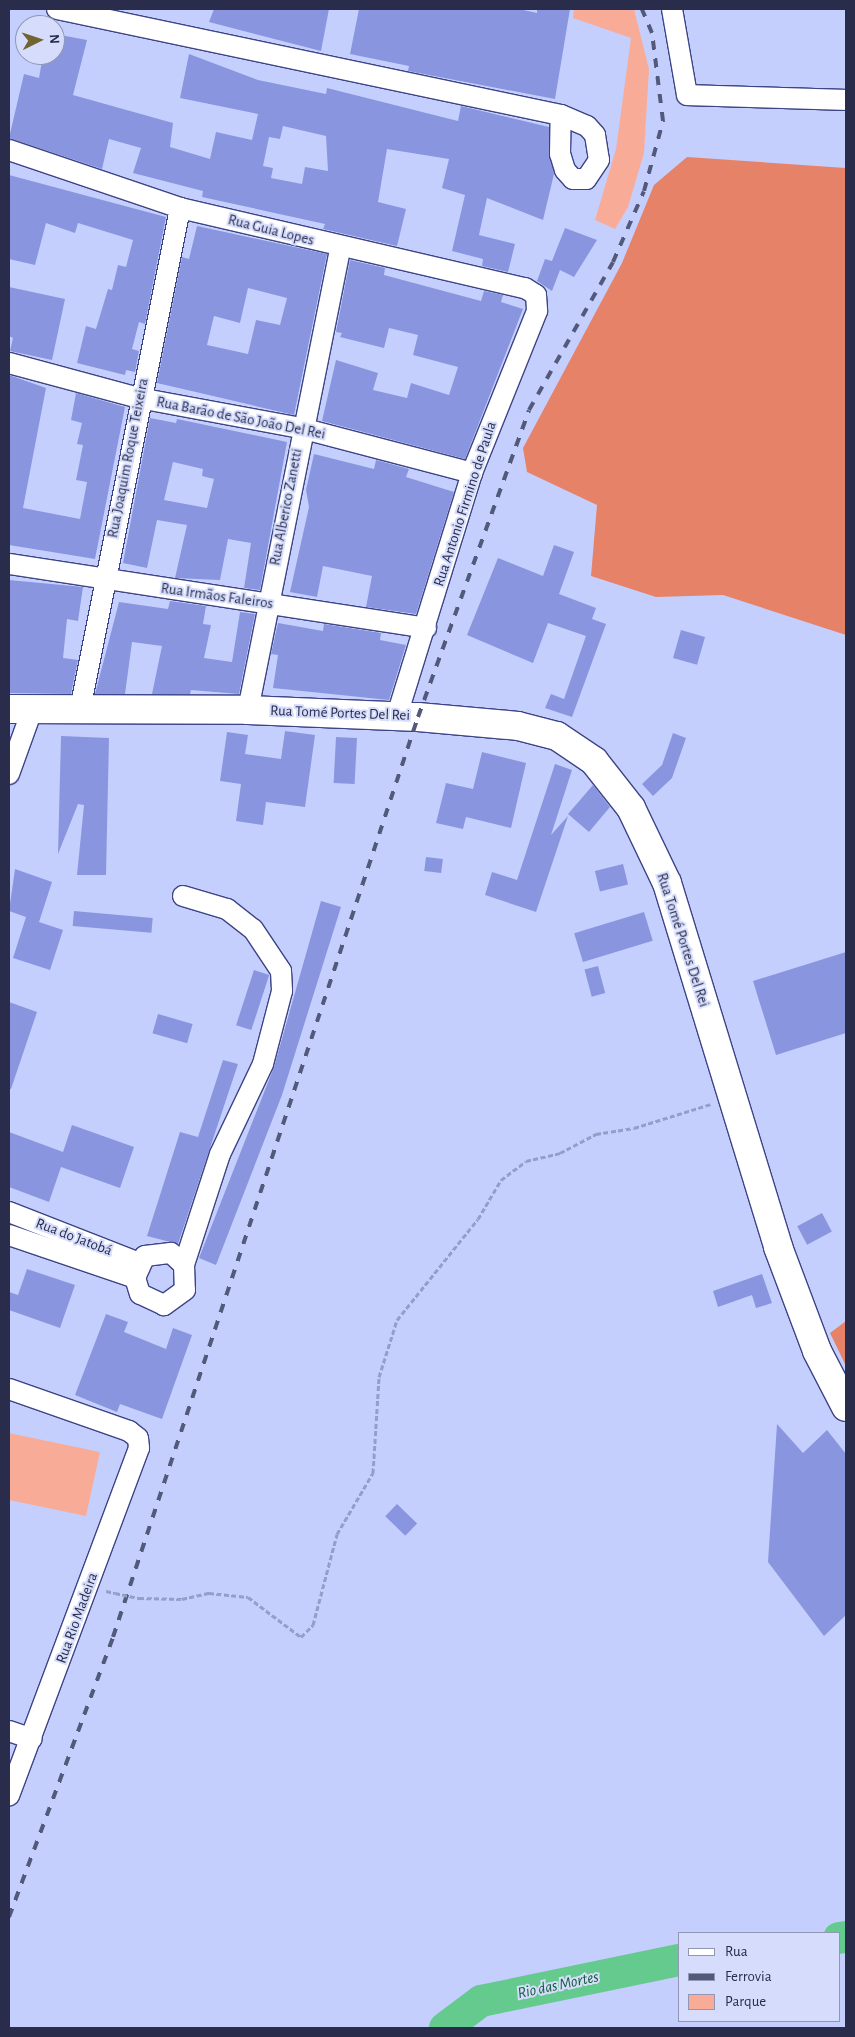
<!DOCTYPE html>
<meta charset="utf-8">
<style>
body{margin:0}
#map{position:relative;width:855px;height:2037px;overflow:hidden;background:#c5cffd;font-family:"Alegreya Sans",sans-serif}
div>[style]{position:absolute}
[style*='--x']{left:calc(var(--x)*1px);top:calc(var(--y)*1px);width:calc(var(--w)*1px);rotate:calc(var(--a)*1deg)}
.green>*{inset:0;background:#f8ac98}
.forest>*{inset:0;background:#e68268}
.river>*{height:32px;margin:-16px;padding:0 16px;transform-origin:16px;border-radius:16px;background:#64ca8e}
.building>*{inset:0;background:#8996df;transform-origin:0 0}
.path>*{height:3px;margin-top:-1.5px;transform-origin:0;background:repeating-linear-gradient(90deg,#959ec7 0 5px,transparent 0 7.5px)}
.roads{filter:drop-shadow(1px 0 #3d4486) drop-shadow(-1px 0 #3d4486) drop-shadow(0 1px #3d4486) drop-shadow(0 -1px #3d4486)}
.minor>*{height:20px;margin:-10px;padding:0 10px;transform-origin:10px;border-radius:10px;background:#fff}
.secondary>*{height:28px;margin:-14px;padding:0 14px;transform-origin:14px;border-radius:14px;background:#fff}
.rail>*{height:4px;margin-top:-2px;transform-origin:0;background:repeating-linear-gradient(90deg,#53597b 0 9px,transparent 0 18px)}
.path-bridge>*{height:3px;margin-top:-1.5px;transform-origin:0;background:repeating-linear-gradient(90deg,#959ec7 0 5px,transparent 0 7.5px)}
span{translate:-50% -50%;white-space:nowrap;text-align:center;line-height:1.15;-webkit-text-stroke:4px #d6ddfc;paint-order:stroke}
.street-label{font-size:15px;color:#292d4b}
.water-label{font-size:16px;color:#0f5c36;font-style:italic}
.frame{position:absolute;inset:0;border:10px solid #292d4b;pointer-events:none}
.legend{position:absolute;left:678px;top:1932px;width:162px;height:90px;box-sizing:border-box;background:#d6ddfc;border:1px solid #9197b5;margin:0;padding:6px 9px;list-style:none;font-size:15px;color:#292d4b}
.legend li{display:flex;align-items:center;gap:10px;height:25px}
.legend b{width:25px;border:1px solid #9197b5}
.north{position:absolute;left:15px;top:15px;width:50px;height:50px;box-sizing:border-box;background:#d6ddfc;border:1px solid #9197b5;border-radius:50%;rotate:86deg;font-size:14px;font-weight:700;line-height:20px;text-align:center;color:#292d4b}
.north::after{content:'';display:block;margin:auto;width:18px;height:22px;background:#716431;clip-path:polygon(50% 0,100% 100%,50% 72%,0 100%)}
</style>
<div id="map">
<div class="green">
<div style="clip-path:polygon(574px 9px,634px 9px,649px 69px,644px 153px,628px 207px,615px 229px,595px 220px,616px 149px,631px 38px,573px 18px)"></div>
<div style="clip-path:polygon(9px 1433px,100px 1452px,86px 1516px,9px 1500px)"></div>
</div>
<div class="forest">
<div style="clip-path:polygon(687px 157px,846px 168px,846px 635px,723px 595px,656px 597px,591px 576px,597px 505px,527px 472px,523px 448px,622px 263px,654px 185px)"></div>
<div style="clip-path:polygon(846px 1321px,846px 1366px,830px 1333px)"></div>
</div>
<div class="river">
<div style="--x:839;--y:1938;--w:7;--a:-8"></div>
<div style="--x:445;--y:2028;--w:45;--a:-36.9"></div>
<div style="--x:481;--y:2001;--w:202;--a:-11.7"></div>
</div>
<div class="building">
<div style="clip-path:polygon(214px 9px,329px 9px,321px 51px,209px 22px)"></div>
<div style="clip-path:polygon(359px 9px,519px 9px,537px 13px,537px 9px,570px 9px,555px 99px,408px 71px,409px 66px,350px 54px)"></div>
<div style="clip-path:polygon(evenodd,55px 34px,87px 40px,73px 95px,173px 123px,170px 147px,210px 159px,216px 132px,252px 140px,258px 114px,180px 98px,189px 54px,258px 80px,326px 94px,327px 88px,458px 121px,461px 106px,549px 127px,554px 174px,543px 220px,487px 198px,479px 235px,515px 244px,508px 272px,482px 266px,483px 259px,452px 251px,465px 195px,442px 188px,449px 159px,387px 149px,378px 202px,406px 209px,397px 246px,323px 229px,325px 224px,202px 197px,203px 191px,133px 173px,141px 148px,109px 139px,102px 169px,9px 138px,24px 74px,39px 78px,43px 55px,55px 55px,55px 34px,283px 126px,326px 136px,328px 171px,305px 167px,302px 184px,271px 178px,273px 168px,263px 166px,269px 137px,280px 139px,283px 126px)"></div>
<div style="clip-path:polygon(9px 175px,166px 217px,145px 324px,139px 322px,132px 349px,139px 351px,135px 372px,126px 370px,125px 375px,77px 363px,86px 326px,96px 329px,108px 289px,112px 290px,118px 265px,126px 267px,133px 240px,78px 223px,75px 233px,46px 223px,35px 265px,9px 259px)"></div>
<div style="clip-path:polygon(evenodd,197px 226px,327px 254px,294px 415px,157px 383px,182px 257px,189px 259px,197px 226px,248px 288px,287px 298px,280px 325px,256px 320px,248px 354px,207px 345px,214px 316px,240px 323px,248px 288px)"></div>
<div style="clip-path:polygon(565px 228px,597px 240px,574px 277px,560px 270px,552px 291px,537px 281px,545px 259px,552px 261px)"></div>
<div style="clip-path:polygon(350px 260px,385px 268px,384px 275px,481px 301px,484px 291px,503px 295px,501px 302px,523px 309px,465px 459px,322px 421px,336px 360px,378px 373px,373px 390px,407px 398px,411px 383px,449px 395px,458px 367px,413px 355px,418px 335px,389px 328px,384px 348px,340px 337px,342px 333px,336px 332px)"></div>
<div style="clip-path:polygon(9px 287px,65px 299px,52px 360px,10px 351px,13px 338px,9px 336px)"></div>
<div style="clip-path:polygon(9px 375px,46px 388px,23px 508px,80px 519px,87px 482px,76px 480px,83px 445px,77px 444px,82px 423px,71px 420px,76px 393px,125px 407px,95px 559px,9px 545px)"></div>
<div style="clip-path:polygon(evenodd,150px 418px,176px 423px,177px 419px,287px 442px,260px 590px,244px 588px,251px 543px,228px 539px,220px 580px,175px 578px,187px 525px,157px 520px,147px 568px,123px 563px,150px 418px,173px 462px,203px 469px,202px 476px,214px 479px,207px 508px,164px 500px,173px 462px)"></div>
<div style="clip-path:polygon(314px 454px,374px 469px,376px 460px,409px 469px,406px 477px,454px 492px,416px 614px,366px 607px,372px 576px,323px 566px,317px 597px,290px 592px,309px 507px,306px 490px)"></div>
<div style="clip-path:polygon(554px 545px,574px 552px,559px 594px,596px 608px,592px 619px,606px 624px,572px 717px,545px 708px,551px 694px,564px 699px,586px 636px,548px 623px,533px 663px,467px 635px,498px 558px,543px 576px)"></div>
<div style="clip-path:polygon(9px 580px,83px 587px,78px 621px,67px 619px,63px 658px,78px 660px,71px 694px,9px 693px)"></div>
<div style="clip-path:polygon(170px 601px,206px 606px,203px 624px,211px 625px,204px 658px,232px 662px,240px 612px,255px 614px,239px 694px,191px 690px,190px 694px,152px 694px,162px 646px,132px 642px,125px 694px,95px 694px,119px 602px,168px 609px)"></div>
<div style="clip-path:polygon(278px 623px,323px 631px,324px 624px,381px 633px,380px 640px,406px 645px,389px 700px,273px 688px,278px 655px,271px 654px)"></div>
<div style="left:681px;top:630px;width:25px;height:29px;rotate:16deg"></div>
<div style="clip-path:polygon(285px 731px,315px 735px,305px 807px,266px 802px,263px 825px,236px 821px,241px 784px,220px 781px,227px 732px,248px 735px,245px 754px,281px 759px)"></div>
<div style="clip-path:polygon(673px 733px,686px 738px,672px 778px,653px 796px,642px 784px,662px 765px)"></div>
<div style="clip-path:polygon(61px 736px,109px 738px,106px 875px,77px 875px,84px 805px,78px 804px,58px 854px)"></div>
<div style="left:336px;top:737px;width:21px;height:46px;rotate:3deg"></div>
<div style="clip-path:polygon(482px 752px,526px 763px,511px 828px,466px 817px,463px 829px,436px 823px,446px 783px,473px 789px)"></div>
<div style="clip-path:polygon(555px 764px,572px 770px,551px 835px,568px 816px,536px 912px,485px 895px,492px 872px,517px 880px)"></div>
<div style="clip-path:polygon(593px 785px,610px 807px,589px 832px,568px 814px)"></div>
<div style="left:426px;top:857px;width:17px;height:14px;rotate:7deg"></div>
<div style="left:623px;top:864px;width:21px;height:29px;rotate:76deg"></div>
<div style="clip-path:polygon(15px 869px,52px 882px,39px 922px,63px 930px,50px 970px,13px 958px,26px 917px,9px 911px)"></div>
<div style="clip-path:polygon(321px 901px,341px 907px,282px 1095px,216px 1265px,199px 1258px,274px 1067px)"></div>
<div style="left:74px;top:911px;width:79px;height:15px;rotate:5deg"></div>
<div style="left:644px;top:912px;width:30px;height:73px;rotate:73deg"></div>
<div style="clip-path:polygon(846px 952px,846px 1033px,776px 1055px,753px 981px)"></div>
<div style="left:598px;top:966px;width:28px;height:14px;rotate:75deg"></div>
<div style="left:254px;top:970px;width:16px;height:58px;rotate:18deg"></div>
<div style="clip-path:polygon(9px 1002px,37px 1012px,11px 1089px,9px 1089px)"></div>
<div style="left:158px;top:1014px;width:36px;height:20px;rotate:16deg"></div>
<div style="clip-path:polygon(223px 1060px,238px 1064px,178px 1244px,147px 1236px,180px 1132px,198px 1137px)"></div>
<div style="clip-path:polygon(72px 1125px,134px 1147px,120px 1188px,61px 1167px,49px 1202px,9px 1187px,9px 1132px,63px 1152px)"></div>
<div style="left:822px;top:1213px;width:21px;height:28px;rotate:62deg"></div>
<div style="clip-path:polygon(27px 1269px,75px 1285px,60px 1328px,9px 1310px,9px 1292px,18px 1295px)"></div>
<div style="clip-path:polygon(762px 1274px,772px 1303px,756px 1308px,752px 1295px,718px 1307px,713px 1291px)"></div>
<div style="clip-path:polygon(106px 1314px,128px 1322px,124px 1332px,166px 1349px,173px 1328px,192px 1335px,162px 1419px,120px 1404px,117px 1412px,75px 1395px)"></div>
<div style="clip-path:polygon(777px 1424px,803px 1453px,827px 1430px,846px 1454px,846px 1615px,824px 1636px,768px 1562px)"></div>
<div style="left:397px;top:1504px;width:28px;height:17px;rotate:44deg"></div>
</div>
<div class="path">
<div style="--x:106;--y:1591;--w:9;--a:13"></div>
<div style="--x:139;--y:1598;--w:43;--a:1.3"></div>
<div style="--x:182;--y:1599;--w:28;--a:-13"></div>
<div style="--x:209;--y:1593;--w:39;--a:6"></div>
<div style="--x:248;--y:1597;--w:66;--a:37"></div>
<div style="--x:301;--y:1637;--w:17;--a:-45"></div>
<div style="--x:313;--y:1625;--w:94;--a:-75.2"></div>
<div style="--x:337;--y:1534;--w:71;--a:-59.5"></div>
<div style="--x:373;--y:1473;--w:96;--a:-86.4"></div>
<div style="--x:379;--y:1377;--w:60;--a:-72.5"></div>
<div style="--x:397;--y:1320;--w:129;--a:-51.3"></div>
<div style="--x:478;--y:1219;--w:45;--a:-59.5"></div>
<div style="--x:501;--y:1180;--w:31;--a:-37"></div>
<div style="--x:526;--y:1161;--w:35;--a:-13"></div>
<div style="--x:560;--y:1153;--w:41;--a:-27.8"></div>
<div style="--x:596;--y:1134;--w:38;--a:-9"></div>
<div style="--x:634;--y:1128;--w:81;--a:-17.3"></div>
</div>
<div class="roads">
<div class="minor">
<div style="--x:57;--y:9;--w:515;--a:11.88"></div>
<div style="--x:561;--y:115;--w:28;--a:23"></div>
<div style="--x:587;--y:126;--w:12;--a:48"></div>
<div style="--x:595;--y:135;--w:25;--a:81"></div>
<div style="--x:599;--y:160;--w:23;--a:124"></div>
<div style="--x:586;--y:179;--w:13;--a:180"></div>
<div style="--x:573;--y:179;--w:12;--a:-132"></div>
<div style="--x:565;--y:170;--w:17;--a:-107"></div>
<div style="--x:560;--y:154;--w:39;--a:-89"></div>
<div style="--x:672;--y:9;--w:87;--a:80.1"></div>
<div style="--x:687;--y:95;--w:159;--a:1.8"></div>
<div style="--x:9;--y:150;--w:181;--a:18.7"></div>
<div style="--x:180;--y:208;--w:354;--a:13.1"></div>
<div style="--x:525;--y:288;--w:13;--a:32"></div>
<div style="--x:536;--y:295;--w:16;--a:86"></div>
<div style="--x:537;--y:311;--w:175;--a:111.9"></div>
<div style="--x:472;--y:473;--w:253;--a:107.2"></div>
<div style="--x:9;--y:363;--w:135;--a:15.1"></div>
<div style="--x:139;--y:398;--w:165;--a:10.5"></div>
<div style="--x:301;--y:428;--w:177;--a:14.7"></div>
<div style="--x:9;--y:564;--w:422;--a:8.7"></div>
<div style="--x:80;--y:710;--w:512;--a:-78.73"></div>
<div style="--x:248;--y:710;--w:473;--a:-78.7"></div>
<div style="--x:9;--y:774;--w:68;--a:-70.2"></div>
<div style="--x:183;--y:896;--w:46;--a:16.5"></div>
<div style="--x:227;--y:909;--w:33;--a:38"></div>
<div style="--x:253;--y:929;--w:50;--a:56.3"></div>
<div style="--x:281;--y:971;--w:20;--a:87"></div>
<div style="--x:282;--y:991;--w:75;--a:104.6"></div>
<div style="--x:263;--y:1064;--w:100;--a:115.5"></div>
<div style="--x:220;--y:1154;--w:117;--a:108"></div>
<div style="--x:184;--y:1265;--w:25;--a:88"></div>
<div style="--x:185;--y:1290;--w:26;--a:144"></div>
<div style="--x:164;--y:1305;--w:26;--a:-155"></div>
<div style="--x:140;--y:1294;--w:17;--a:-107"></div>
<div style="--x:135;--y:1278;--w:24;--a:-66"></div>
<div style="--x:145;--y:1256;--w:26;--a:-7"></div>
<div style="--x:171;--y:1253;--w:18;--a:43"></div>
<div style="--x:9;--y:1212;--w:140;--a:21.4"></div>
<div style="--x:9;--y:1235;--w:133;--a:18.8"></div>
<div style="--x:9;--y:1389;--w:127;--a:19.3"></div>
<div style="--x:129;--y:1431;--w:11;--a:38"></div>
<div style="--x:138;--y:1438;--w:10;--a:84"></div>
<div style="--x:139;--y:1448;--w:371;--a:110.5"></div>
<div style="--x:9;--y:1731;--w:24;--a:19"></div>
</div>
<div class="secondary">
<div style="--x:9;--y:709;--w:239;--a:0.2"></div>
<div style="--x:248;--y:710;--w:170;--a:2.4"></div>
<div style="--x:418;--y:717;--w:100;--a:5.1"></div>
<div style="--x:518;--y:726;--w:40;--a:14.4"></div>
<div style="--x:557;--y:736;--w:45;--a:34"></div>
<div style="--x:594;--y:761;--w:60;--a:51.8"></div>
<div style="--x:631;--y:808;--w:83;--a:64.4"></div>
<div style="--x:667;--y:883;--w:381;--a:73"></div>
<div style="--x:778;--y:1247;--w:111;--a:69.4"></div>
<div style="--x:817;--y:1351;--w:63;--a:62.6"></div>
</div>
</div>
<div class="rail">
<div style="--x:9;--y:1917;--w:299;--a:-69.6"></div>
<div style="--x:113;--y:1637;--w:969;--a:-71.66"></div>
<div style="--x:418;--y:717;--w:326;--a:-70.1"></div>
<div style="--x:529;--y:410;--w:170;--a:-60.4"></div>
<div style="--x:613;--y:262;--w:77;--a:-66.4"></div>
<div style="--x:644;--y:191;--w:73;--a:-74.8"></div>
<div style="--x:663;--y:121;--w:89;--a:-97.1"></div>
<div style="--x:652;--y:33;--w:26;--a:-113"></div>
</div>
<div class="path-bridge">
<div style="--x:115;--y:1593;--w:25;--a:12"></div>
</div>
<div class="street-label">
<span style="left:271px;top:230px;rotate:14deg">Rua Guia Lopes</span>
<span style="left:241px;top:418px;rotate:11deg">Rua Barão de São João Del Rei</span>
<span style="left:128px;top:458px;rotate:-79deg">Rua Joaquim Roque Teixeira</span>
<span style="left:465px;top:504px;rotate:-72deg">Rua Antonio Firmino de Paula</span>
<span style="left:286px;top:507px;rotate:-79deg">Rua Alberico Zanetti</span>
<span style="left:217px;top:596px;rotate:8deg">Rua Irmãos Faleiros</span>
<span style="left:340px;top:713px;rotate:2deg">Rua Tomé Portes Del Rei</span>
<span style="left:683px;top:940px;rotate:72deg">Rua Tomé Portes Del Rei</span>
<span style="left:74px;top:1237px;rotate:21deg">Rua do Jatobá</span>
<span style="left:77px;top:1618px;rotate:-70deg">Rua Rio Madeira</span>
</div>
<div class="water-label">
<span style="left:558px;top:1985px;rotate:-12deg">Rio das Mortes</span>
</div>
<div class="frame"></div>
<ul class="legend">
<li><b style="height:6px;background:#fff"></b>Rua</li>
<li><b style="height:6px;background:#53597b"></b>Ferrovia</li>
<li><b style="height:14px;background:#f8ac98"></b>Parque</li>
</ul>
<div class="north">N</div>
</div>
